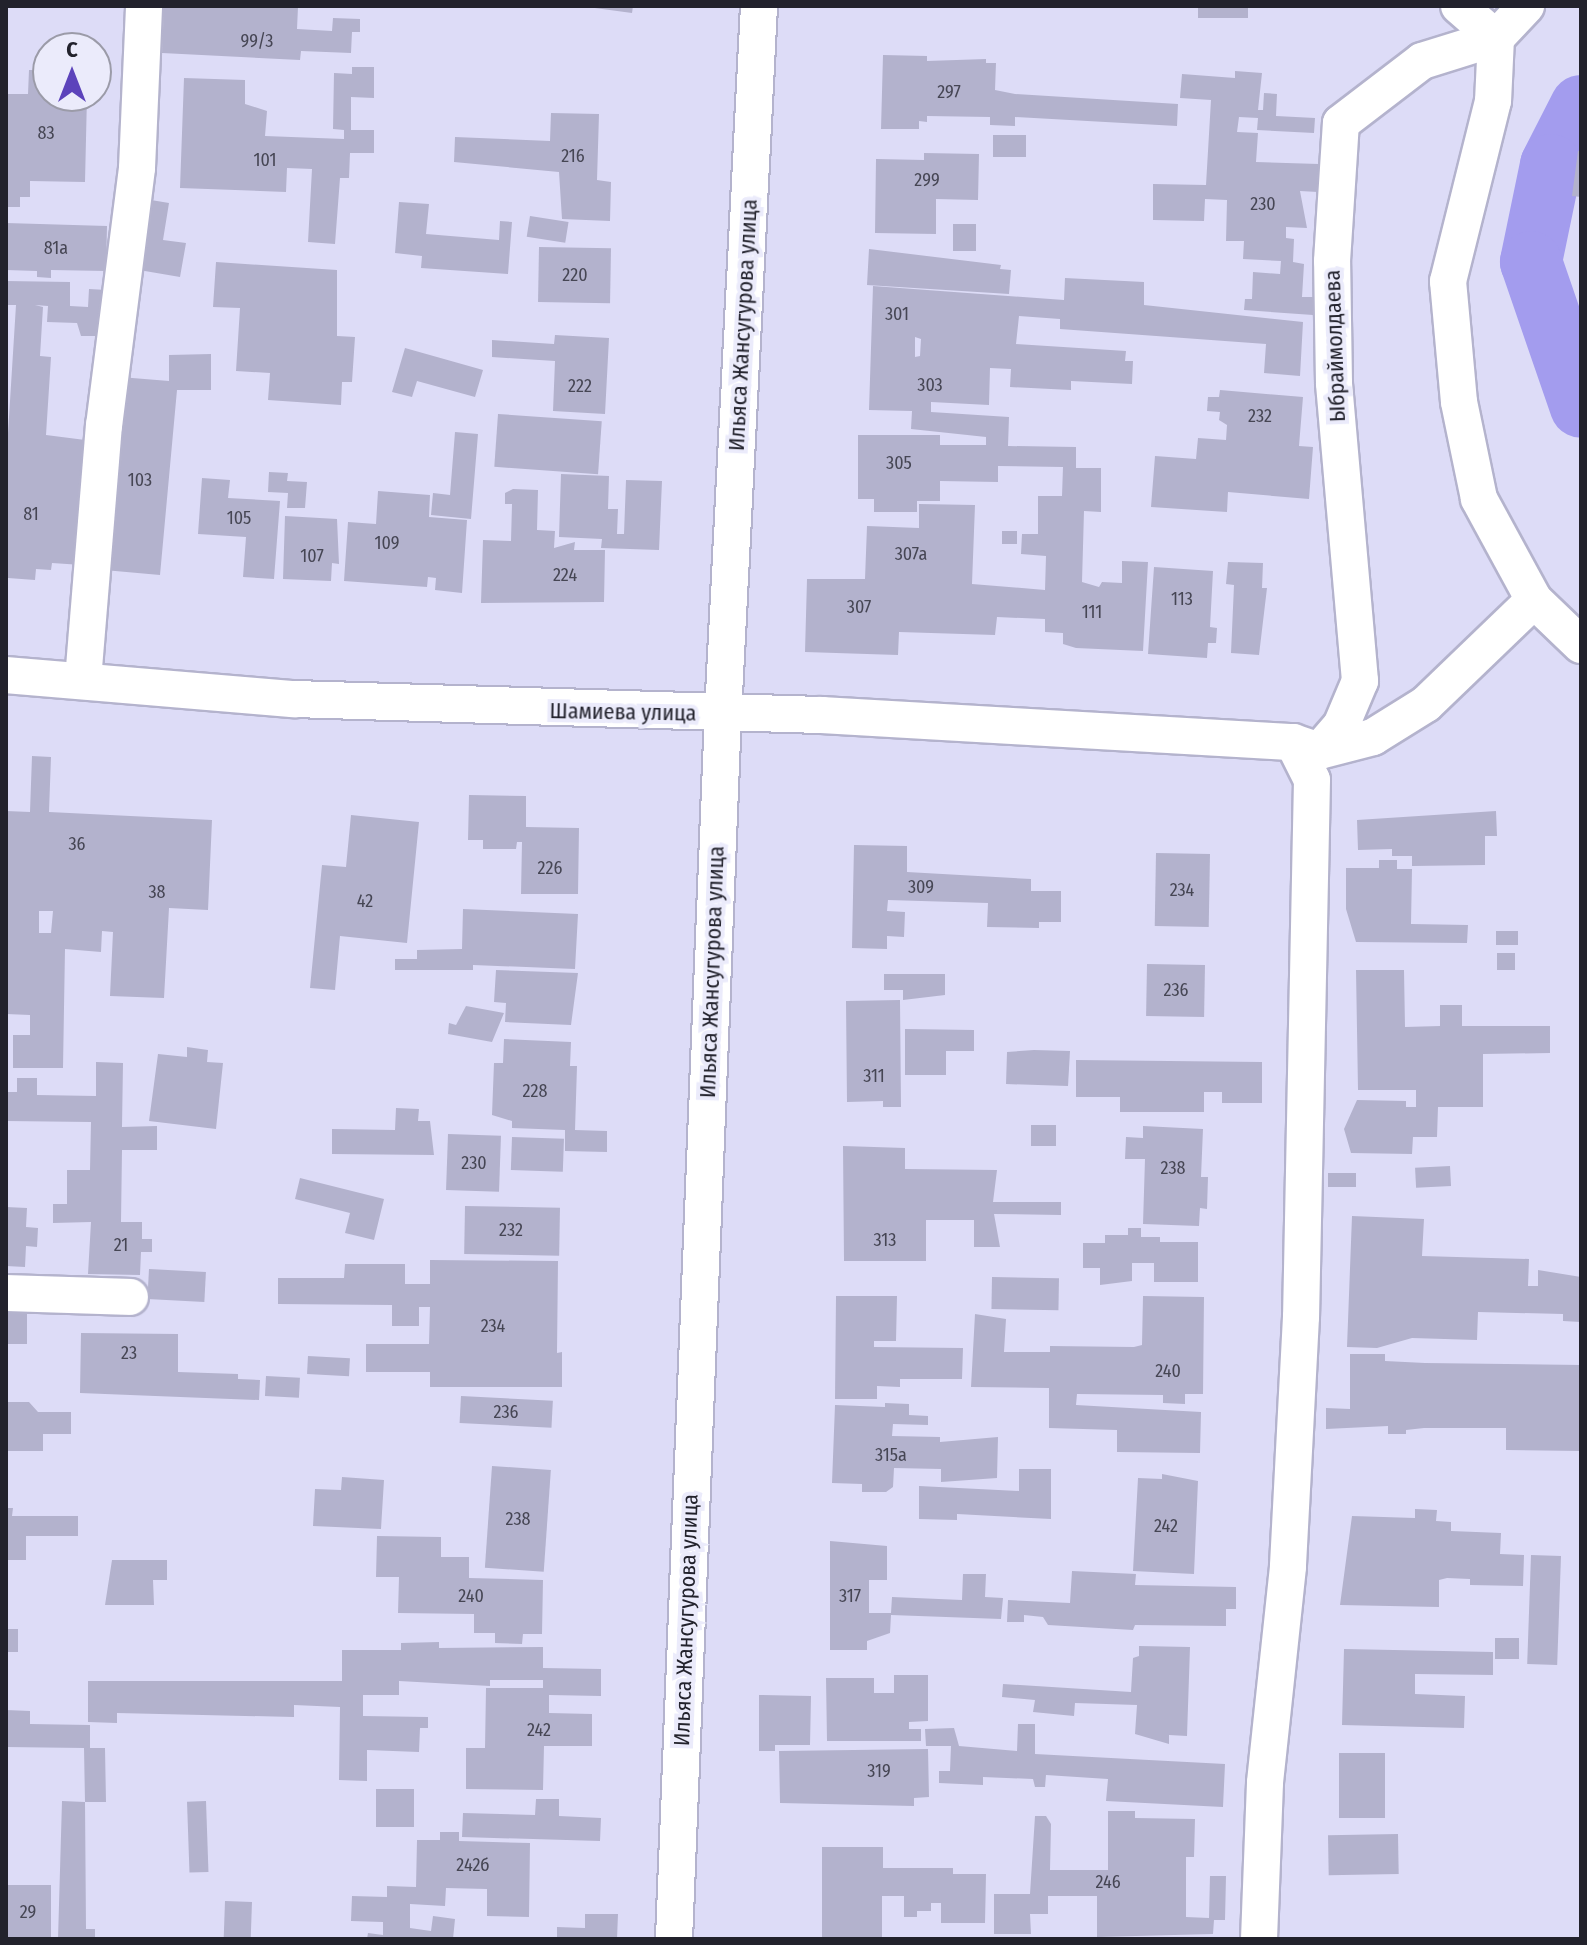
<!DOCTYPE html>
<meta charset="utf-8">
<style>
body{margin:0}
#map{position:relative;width:1587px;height:1945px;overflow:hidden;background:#dddcf7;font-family:"Fira Sans Condensed",sans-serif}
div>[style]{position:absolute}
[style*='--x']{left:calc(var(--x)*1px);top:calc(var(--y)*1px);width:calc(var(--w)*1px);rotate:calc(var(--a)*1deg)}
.river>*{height:62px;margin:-31px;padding:0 31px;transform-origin:31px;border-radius:31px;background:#a39cee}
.building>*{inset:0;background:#b3b2cd;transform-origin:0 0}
.roads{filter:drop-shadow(2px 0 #b4b3cd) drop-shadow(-2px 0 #b4b3cd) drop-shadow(0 2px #b4b3cd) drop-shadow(0 -2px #b4b3cd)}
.minor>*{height:36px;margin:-18px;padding:0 18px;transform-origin:18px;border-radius:18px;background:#fff}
span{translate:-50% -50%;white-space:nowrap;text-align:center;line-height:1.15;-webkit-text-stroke:8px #ebebfb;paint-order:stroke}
.number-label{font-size:18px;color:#464654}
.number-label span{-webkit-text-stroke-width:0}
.street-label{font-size:22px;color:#22222c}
.frame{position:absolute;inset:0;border:8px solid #22222c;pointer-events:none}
.north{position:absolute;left:32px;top:32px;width:80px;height:80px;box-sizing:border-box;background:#ebebfb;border:2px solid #9b9ba8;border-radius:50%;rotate:0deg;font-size:22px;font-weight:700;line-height:32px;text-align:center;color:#22222c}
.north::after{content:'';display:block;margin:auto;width:28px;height:36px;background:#5c43bb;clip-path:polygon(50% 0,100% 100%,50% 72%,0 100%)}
</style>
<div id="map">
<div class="river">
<div style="--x:1581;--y:106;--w:66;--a:117"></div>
<div style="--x:1551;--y:165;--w:99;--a:101.7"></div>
<div style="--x:1531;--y:262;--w:153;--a:71"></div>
</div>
<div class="building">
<div style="clip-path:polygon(164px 6px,298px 7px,297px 29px,332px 31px,333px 18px,360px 19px,360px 32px,352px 32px,351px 53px,301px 51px,300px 60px,162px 53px)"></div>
<div style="clip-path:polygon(580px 6px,633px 6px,632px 13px)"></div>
<div style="left:1198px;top:6px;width:50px;height:12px"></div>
<div style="clip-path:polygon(883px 55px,927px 56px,927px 61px,986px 59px,986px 63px,996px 63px,995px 90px,1015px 94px,1178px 104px,1177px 126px,1015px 117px,1015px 126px,990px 125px,990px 117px,927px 116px,927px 122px,919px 121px,919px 129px,881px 129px)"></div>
<div style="clip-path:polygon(352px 67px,374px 67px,374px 98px,351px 97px,351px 130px,374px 130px,374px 153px,350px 153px,349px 178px,340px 178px,335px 244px,308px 242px,312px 169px,287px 168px,286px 192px,180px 188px,184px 78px,245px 80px,245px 104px,267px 111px,265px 136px,344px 139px,344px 130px,333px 129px,334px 73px,352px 74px)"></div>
<div style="clip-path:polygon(29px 70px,48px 70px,48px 96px,87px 96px,85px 182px,30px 181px,30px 197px,20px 197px,20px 207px,6px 207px,6px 94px,28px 94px)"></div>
<div style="clip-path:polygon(1235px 71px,1262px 73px,1258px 110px,1263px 110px,1264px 93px,1277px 94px,1276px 116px,1315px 118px,1314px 133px,1257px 130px,1258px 118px,1239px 117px,1237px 132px,1258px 133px,1256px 162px,1319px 164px,1318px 192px,1300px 191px,1307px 228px,1286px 227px,1286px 238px,1294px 239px,1293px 262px,1304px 264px,1302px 297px,1315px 297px,1313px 315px,1244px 310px,1245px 299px,1252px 299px,1253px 272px,1280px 274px,1281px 261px,1243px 259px,1244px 241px,1226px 241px,1227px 200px,1205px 199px,1204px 221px,1153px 220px,1153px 184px,1206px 185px,1211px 100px,1180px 98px,1182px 74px,1235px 78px)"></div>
<div style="clip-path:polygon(551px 113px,599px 114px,597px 180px,611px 182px,610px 221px,562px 219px,559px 172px,454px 162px,455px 137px,550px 141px)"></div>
<div style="left:993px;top:135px;width:33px;height:22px"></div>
<div style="clip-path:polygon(1578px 151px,1581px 151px,1581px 197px,1572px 196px)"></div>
<div style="clip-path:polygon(924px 153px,979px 154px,978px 200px,936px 199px,936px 234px,875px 233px,876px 159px,924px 160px)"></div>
<div style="clip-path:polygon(151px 200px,169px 203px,163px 240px,186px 243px,180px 277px,139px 270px)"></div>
<div style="clip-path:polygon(399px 202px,429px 204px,426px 234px,499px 240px,500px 221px,512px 222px,508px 274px,421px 268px,422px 256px,395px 253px)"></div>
<div style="left:530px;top:216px;width:39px;height:21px;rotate:9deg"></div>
<div style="clip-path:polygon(6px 223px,107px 226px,106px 271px,51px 270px,51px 278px,37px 277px,37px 271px,6px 270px)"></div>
<div style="left:953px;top:224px;width:23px;height:27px"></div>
<div style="left:539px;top:247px;width:72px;height:55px;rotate:1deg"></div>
<div style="clip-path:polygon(869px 249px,1001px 265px,1000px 269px,1011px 270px,1009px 294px,867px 285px)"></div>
<div style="clip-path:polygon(216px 262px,337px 270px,337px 336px,355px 337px,352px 382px,342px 382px,341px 405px,268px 400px,270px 373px,236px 371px,240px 308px,213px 307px)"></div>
<div style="clip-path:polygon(evenodd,1065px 278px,1144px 282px,1144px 305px,1303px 322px,1300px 376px,1264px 373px,1266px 344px,1060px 329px,1060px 319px,1019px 316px,1016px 344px,1126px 351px,1125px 361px,1133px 361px,1132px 384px,1071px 381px,1071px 390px,1010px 387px,1011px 369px,990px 368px,989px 405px,931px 402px,931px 412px,1009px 417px,1008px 446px,1076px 447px,1076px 468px,1101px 468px,1101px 512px,1084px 511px,1082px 582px,1099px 587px,1102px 582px,1122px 583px,1122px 561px,1148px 562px,1143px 651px,1076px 648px,1063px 644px,1063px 633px,1045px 632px,1045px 619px,997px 617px,995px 635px,899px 632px,898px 655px,805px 652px,807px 579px,865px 579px,867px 526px,919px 528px,919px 504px,975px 505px,972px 584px,1045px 590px,1046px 556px,1021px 554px,1022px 534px,1038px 534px,1038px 496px,1062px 496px,1063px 467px,998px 466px,998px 482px,940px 481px,940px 501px,917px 501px,917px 512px,874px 512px,874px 499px,858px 499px,858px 435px,940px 435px,940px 445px,986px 445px,986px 437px,911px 429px,912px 411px,869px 410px,873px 286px,1064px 300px,1065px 278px,915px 337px,921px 339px,920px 356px,915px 357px,915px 337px)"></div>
<div style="clip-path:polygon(6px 281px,70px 282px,70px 306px,88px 307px,89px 289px,107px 290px,107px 328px,98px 328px,97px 336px,81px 336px,77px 323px,47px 322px,48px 306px,35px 305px,43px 307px,40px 356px,51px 357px,46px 435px,93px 441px,82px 565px,52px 563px,51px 570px,36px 569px,35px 580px,8px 578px,6px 566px,6px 465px,16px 305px,6px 305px)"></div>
<div style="clip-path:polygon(555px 335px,609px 338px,605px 414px,553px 411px,555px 361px,492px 357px,492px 340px,554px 344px)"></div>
<div style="clip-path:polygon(405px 348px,483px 370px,475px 397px,417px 381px,412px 397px,392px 392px)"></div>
<div style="clip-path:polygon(211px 354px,211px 390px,177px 390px,160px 575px,104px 570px,120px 377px,169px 381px,169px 355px)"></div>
<div style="clip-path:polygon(1220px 390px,1303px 397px,1299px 446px,1313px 447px,1309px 499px,1228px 492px,1227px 512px,1151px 507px,1155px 456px,1196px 459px,1198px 438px,1226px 440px,1227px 425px,1219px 420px,1220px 412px,1207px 411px,1208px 397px,1219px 397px)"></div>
<div style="left:498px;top:414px;width:104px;height:53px;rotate:4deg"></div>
<div style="clip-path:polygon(455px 432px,478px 434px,471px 519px,431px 515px,433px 493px,450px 495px)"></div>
<div style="clip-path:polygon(269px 472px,288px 473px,287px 481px,307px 482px,305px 508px,287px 508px,288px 493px,268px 492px)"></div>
<div style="clip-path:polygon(561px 474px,609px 476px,608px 509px,618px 509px,617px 534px,624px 534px,626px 480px,662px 481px,659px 550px,601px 548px,602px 539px,559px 537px)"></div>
<div style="clip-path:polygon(202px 478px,230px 480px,228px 498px,280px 501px,274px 579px,243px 577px,246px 537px,198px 534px)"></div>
<div style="clip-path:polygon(513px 489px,538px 490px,537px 530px,555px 531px,554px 548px,575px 542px,574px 550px,605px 550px,604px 602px,481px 603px,483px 540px,511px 541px,512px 504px,505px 504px,505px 493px)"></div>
<div style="clip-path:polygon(378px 491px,430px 495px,429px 517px,467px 520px,462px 593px,435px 590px,436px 578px,428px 577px,427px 587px,344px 581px,348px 522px,376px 524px)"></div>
<div style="clip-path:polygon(285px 516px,337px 519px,339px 564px,332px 563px,331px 581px,283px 579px)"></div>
<div style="left:1002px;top:531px;width:15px;height:13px"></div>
<div style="clip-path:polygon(1228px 562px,1263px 563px,1262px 588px,1267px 588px,1259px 655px,1231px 653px,1234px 585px,1226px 584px)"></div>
<div style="clip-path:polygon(1154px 567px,1213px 571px,1210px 627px,1217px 628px,1216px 643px,1208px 643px,1207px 658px,1148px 654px)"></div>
<div style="clip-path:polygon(evenodd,32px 756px,51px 757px,49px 812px,212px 820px,208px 910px,169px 908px,164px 998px,110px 996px,113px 932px,102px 931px,101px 952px,65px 949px,63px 1068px,13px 1068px,13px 1035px,30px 1035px,30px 1015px,6px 1014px,6px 811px,30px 812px,32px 756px,39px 911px,53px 911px,51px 933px,39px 933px,39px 911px)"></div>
<div style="clip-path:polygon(469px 795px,526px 796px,526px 827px,579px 828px,578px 894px,521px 894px,522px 842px,517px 842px,516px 849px,483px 849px,483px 840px,468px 840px)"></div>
<div style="clip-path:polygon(1496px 811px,1497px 836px,1485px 836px,1485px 865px,1412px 866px,1412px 856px,1392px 856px,1392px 849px,1358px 850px,1357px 820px)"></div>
<div style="clip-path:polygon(351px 815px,419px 822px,407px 943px,340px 936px,335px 990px,310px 988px,322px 865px,346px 867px)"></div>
<div style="clip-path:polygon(854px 845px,907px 846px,907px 872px,1031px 879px,1031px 891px,1061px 891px,1061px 922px,1039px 922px,1039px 928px,987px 927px,988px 903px,888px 900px,887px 911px,905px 912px,904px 937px,887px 936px,887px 949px,852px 948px)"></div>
<div style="left:1156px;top:853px;width:54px;height:73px;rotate:1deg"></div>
<div style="clip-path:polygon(1379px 860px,1397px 860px,1397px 869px,1412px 869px,1411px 924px,1468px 925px,1467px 943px,1356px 942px,1346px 909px,1346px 868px,1379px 868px)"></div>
<div style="clip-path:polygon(463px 909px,578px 914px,575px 969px,473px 965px,473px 970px,395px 970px,395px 959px,417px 959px,417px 950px,462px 949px)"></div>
<div style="left:1496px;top:931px;width:22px;height:14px"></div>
<div style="left:1497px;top:953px;width:18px;height:17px"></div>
<div style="left:1147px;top:964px;width:58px;height:52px;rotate:1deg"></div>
<div style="clip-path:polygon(496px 970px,578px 973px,571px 1025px,505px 1022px,506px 1003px,494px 1002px)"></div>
<div style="clip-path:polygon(1356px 970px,1404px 970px,1405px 1027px,1440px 1026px,1440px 1005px,1462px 1005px,1462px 1026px,1550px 1026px,1550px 1053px,1483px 1054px,1483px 1107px,1438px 1107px,1437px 1137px,1413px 1137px,1412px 1154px,1351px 1153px,1344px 1129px,1357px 1100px,1406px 1101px,1406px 1107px,1416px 1107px,1416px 1090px,1358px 1090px)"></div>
<div style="clip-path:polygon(884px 974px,945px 974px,945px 995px,903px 1000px,903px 990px,884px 990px)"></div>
<div style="clip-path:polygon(900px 1000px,901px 1107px,883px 1107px,883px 1101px,847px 1102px,846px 1001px)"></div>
<div style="clip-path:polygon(466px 1006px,504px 1013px,492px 1042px,448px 1034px,449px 1023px,456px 1025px)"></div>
<div style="clip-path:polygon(905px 1029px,974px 1030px,974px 1051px,946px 1051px,946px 1075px,905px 1075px)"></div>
<div style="clip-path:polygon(504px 1039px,571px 1042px,570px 1066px,577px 1066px,575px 1130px,607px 1131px,607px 1152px,565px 1151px,565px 1130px,512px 1128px,512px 1121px,492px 1115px,494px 1063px,503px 1063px)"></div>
<div style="clip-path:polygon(187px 1047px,208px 1050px,207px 1062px,223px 1063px,216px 1129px,149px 1121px,158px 1054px,187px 1057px)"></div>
<div style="clip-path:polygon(1034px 1050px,1070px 1051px,1068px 1086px,1006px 1084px,1007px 1052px)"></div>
<div style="clip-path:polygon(1076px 1060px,1262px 1062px,1262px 1103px,1222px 1103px,1222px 1092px,1204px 1092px,1204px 1112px,1120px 1112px,1120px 1097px,1076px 1097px)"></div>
<div style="clip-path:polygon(96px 1062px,123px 1063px,122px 1127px,157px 1126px,157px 1150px,122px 1150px,121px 1222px,142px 1222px,142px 1239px,152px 1239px,152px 1252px,141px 1252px,140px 1275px,88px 1274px,91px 1222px,53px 1223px,53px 1204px,67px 1204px,67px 1170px,90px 1170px,91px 1122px,6px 1121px,6px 1092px,17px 1092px,17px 1078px,37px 1078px,37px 1095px,96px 1096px)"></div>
<div style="clip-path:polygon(396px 1108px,419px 1109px,418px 1121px,430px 1121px,434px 1155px,332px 1154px,332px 1129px,395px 1130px)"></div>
<div style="left:1031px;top:1125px;width:25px;height:21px"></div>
<div style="clip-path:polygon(1143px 1126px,1203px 1129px,1201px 1177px,1208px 1177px,1207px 1209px,1200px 1208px,1199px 1226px,1143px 1224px,1145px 1159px,1125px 1159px,1126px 1137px,1143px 1138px)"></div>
<div style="left:448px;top:1134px;width:53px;height:56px;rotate:2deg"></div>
<div style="left:512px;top:1137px;width:52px;height:33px;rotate:2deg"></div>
<div style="clip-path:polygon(843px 1146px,905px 1148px,905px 1169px,997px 1170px,993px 1202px,1061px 1202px,1061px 1215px,994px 1214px,1000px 1247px,974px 1247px,974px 1220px,926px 1220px,926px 1261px,844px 1261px)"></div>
<div style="left:1450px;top:1166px;width:20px;height:35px;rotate:87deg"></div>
<div style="left:1328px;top:1173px;width:28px;height:14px"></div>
<div style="clip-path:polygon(300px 1178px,384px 1199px,374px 1240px,345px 1233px,350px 1213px,295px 1199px)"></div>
<div style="left:465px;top:1206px;width:95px;height:48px;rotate:1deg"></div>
<div style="clip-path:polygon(6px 1207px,27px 1208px,26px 1227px,38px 1228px,37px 1247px,26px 1246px,25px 1267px,6px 1266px)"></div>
<div style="clip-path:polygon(1352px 1216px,1424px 1219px,1422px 1256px,1529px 1259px,1528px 1286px,1538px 1286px,1538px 1270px,1581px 1277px,1581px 1322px,1563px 1321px,1563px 1314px,1478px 1312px,1477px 1340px,1412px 1338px,1377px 1348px,1347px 1347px)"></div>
<div style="clip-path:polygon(1128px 1228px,1141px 1228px,1141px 1237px,1160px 1237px,1160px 1242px,1198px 1242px,1198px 1282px,1154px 1282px,1154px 1263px,1132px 1263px,1132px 1281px,1100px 1285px,1100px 1268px,1083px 1268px,1083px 1243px,1105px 1243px,1105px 1235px,1128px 1235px)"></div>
<div style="clip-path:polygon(430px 1260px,558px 1261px,557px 1353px,562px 1352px,562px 1387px,430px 1387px,430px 1372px,366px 1372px,366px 1344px,429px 1344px,430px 1307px,419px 1307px,419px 1326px,392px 1326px,392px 1305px,278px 1304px,278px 1278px,344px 1278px,345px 1264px,405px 1264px,405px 1284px,430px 1284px)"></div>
<div style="left:149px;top:1269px;width:57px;height:30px;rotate:3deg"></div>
<div style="left:992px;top:1277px;width:67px;height:32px;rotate:1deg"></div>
<div style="clip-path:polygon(836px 1296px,897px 1296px,896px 1341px,874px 1341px,874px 1347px,963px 1348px,962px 1379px,900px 1379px,900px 1387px,877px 1386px,877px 1399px,835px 1399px)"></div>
<div style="clip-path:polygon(1143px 1296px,1204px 1297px,1203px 1394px,1185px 1394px,1185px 1404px,1163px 1403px,1163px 1395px,1077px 1394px,1076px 1405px,1201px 1412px,1200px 1453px,1117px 1452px,1117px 1430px,1049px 1428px,1049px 1388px,971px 1387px,975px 1314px,1006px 1319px,1004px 1352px,1050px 1352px,1050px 1346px,1134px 1347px,1142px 1345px)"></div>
<div style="left:6px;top:1310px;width:21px;height:34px"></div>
<div style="clip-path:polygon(81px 1333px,178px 1334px,178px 1372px,238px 1374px,238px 1379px,260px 1380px,259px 1400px,80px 1393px)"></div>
<div style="clip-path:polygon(1350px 1354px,1385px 1354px,1385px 1361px,1425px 1363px,1581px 1365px,1581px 1451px,1506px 1450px,1506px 1428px,1424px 1428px,1406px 1430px,1406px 1434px,1388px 1434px,1388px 1426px,1326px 1429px,1326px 1408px,1350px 1409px)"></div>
<div style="left:308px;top:1356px;width:42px;height:18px;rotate:3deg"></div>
<div style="left:266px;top:1376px;width:34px;height:20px;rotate:3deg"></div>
<div style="left:461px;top:1396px;width:92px;height:27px;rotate:3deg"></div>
<div style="clip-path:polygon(6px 1402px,29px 1402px,38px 1412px,71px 1412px,71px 1434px,43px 1434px,43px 1451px,6px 1451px)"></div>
<div style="clip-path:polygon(885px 1403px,909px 1404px,909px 1415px,928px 1416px,928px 1425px,893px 1424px,892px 1436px,940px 1437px,940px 1442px,998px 1437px,997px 1478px,941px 1482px,941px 1469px,894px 1468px,893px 1487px,886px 1492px,862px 1492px,862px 1484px,832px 1483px,835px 1405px,885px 1407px)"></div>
<div style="left:492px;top:1466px;width:59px;height:102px;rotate:4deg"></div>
<div style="clip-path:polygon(1019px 1469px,1051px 1469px,1051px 1519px,957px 1514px,957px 1520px,919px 1519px,919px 1486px,1019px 1491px)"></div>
<div style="clip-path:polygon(1162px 1474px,1198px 1481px,1194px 1574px,1133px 1571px,1138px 1478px,1162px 1479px)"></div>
<div style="clip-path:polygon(342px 1477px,384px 1480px,381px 1529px,313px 1526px,315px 1489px,341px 1490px)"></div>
<div style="clip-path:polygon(6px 1508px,13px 1508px,12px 1516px,78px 1516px,78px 1536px,26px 1536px,26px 1560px,6px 1560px)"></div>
<div style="clip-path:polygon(1415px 1509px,1437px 1510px,1436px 1521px,1451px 1522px,1451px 1531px,1501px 1533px,1500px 1554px,1524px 1555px,1523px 1586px,1470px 1585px,1470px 1579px,1447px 1578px,1439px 1580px,1439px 1607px,1340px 1605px,1352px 1516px,1415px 1518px)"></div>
<div style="clip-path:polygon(377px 1536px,441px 1537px,441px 1557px,469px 1557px,469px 1578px,543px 1580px,542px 1634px,523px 1634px,522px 1644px,495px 1643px,495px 1633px,474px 1633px,474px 1614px,398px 1613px,399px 1577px,376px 1577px)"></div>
<div style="clip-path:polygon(830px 1541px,887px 1546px,887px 1580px,869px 1580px,869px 1613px,891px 1613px,892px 1597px,962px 1600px,963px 1574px,986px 1574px,985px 1597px,1003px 1598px,1001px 1619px,891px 1615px,890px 1633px,867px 1641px,867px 1650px,830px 1650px)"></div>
<div style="left:1531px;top:1555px;width:30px;height:109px;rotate:2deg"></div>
<div style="clip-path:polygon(112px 1560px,167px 1560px,167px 1580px,153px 1580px,154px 1605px,105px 1605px)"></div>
<div style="clip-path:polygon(1072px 1571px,1136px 1574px,1135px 1585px,1236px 1587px,1236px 1609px,1226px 1609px,1226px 1626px,1135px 1625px,1133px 1630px,1048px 1625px,1043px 1617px,1024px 1615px,1024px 1622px,1007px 1622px,1008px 1600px,1070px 1603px)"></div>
<div style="left:6px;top:1629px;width:12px;height:23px"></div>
<div style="left:1495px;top:1638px;width:24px;height:21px"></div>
<div style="clip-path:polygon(439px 1642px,439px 1648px,543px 1647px,543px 1668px,601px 1669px,601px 1696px,549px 1695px,549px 1713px,592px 1714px,592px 1746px,544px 1746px,543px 1790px,466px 1789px,466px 1748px,485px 1748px,486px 1688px,543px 1688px,543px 1680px,490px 1680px,490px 1686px,399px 1681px,399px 1695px,363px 1695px,363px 1716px,428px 1717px,428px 1728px,420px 1728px,419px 1752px,367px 1750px,367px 1781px,339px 1780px,340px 1707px,294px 1705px,294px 1717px,117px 1713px,117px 1723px,88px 1722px,88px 1681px,342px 1681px,342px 1650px,401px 1650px,401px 1643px)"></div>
<div style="clip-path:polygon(1139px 1646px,1190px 1647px,1187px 1736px,1169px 1735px,1169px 1744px,1135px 1734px,1137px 1705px,1075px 1703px,1074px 1716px,1033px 1712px,1035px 1700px,1002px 1697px,1003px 1684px,1131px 1692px,1133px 1658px,1139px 1656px)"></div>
<div style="clip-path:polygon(1344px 1649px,1493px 1652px,1493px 1675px,1415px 1674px,1415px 1694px,1465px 1696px,1464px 1728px,1342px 1725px)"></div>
<div style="clip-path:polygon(894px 1675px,928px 1675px,928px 1721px,909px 1722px,909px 1729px,921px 1729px,921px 1741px,827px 1741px,826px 1678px,874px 1678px,874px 1693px,894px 1693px)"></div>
<div style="clip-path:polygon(759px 1695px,811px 1696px,810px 1745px,775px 1745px,775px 1751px,759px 1751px)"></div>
<div style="clip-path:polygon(6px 1710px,30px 1711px,30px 1724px,90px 1725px,90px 1748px,105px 1748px,106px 1802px,85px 1802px,84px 1748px,6px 1747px)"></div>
<div style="clip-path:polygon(1018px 1724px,1035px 1724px,1035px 1754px,1225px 1764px,1223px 1807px,1106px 1801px,1108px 1779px,1046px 1775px,1045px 1787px,1035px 1787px,1033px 1779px,983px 1777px,983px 1785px,939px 1783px,939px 1771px,950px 1771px,951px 1746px,926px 1746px,925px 1729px,954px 1728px,959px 1746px,1017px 1751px)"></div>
<div style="clip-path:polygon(928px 1749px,929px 1797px,914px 1798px,914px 1806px,780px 1803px,779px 1751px)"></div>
<div style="left:1339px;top:1753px;width:46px;height:65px"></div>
<div style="left:376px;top:1789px;width:38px;height:38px"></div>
<div style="clip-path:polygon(536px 1799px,559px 1799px,559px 1816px,601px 1818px,600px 1841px,462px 1837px,463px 1813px,535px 1815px)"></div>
<div style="clip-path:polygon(62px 1801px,85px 1802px,86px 1929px,95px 1929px,95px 1939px,58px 1939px)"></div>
<div style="left:206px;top:1801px;width:71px;height:19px;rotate:88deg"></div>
<div style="clip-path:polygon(1108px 1811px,1135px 1811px,1135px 1818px,1195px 1819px,1194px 1857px,1186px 1857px,1186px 1917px,1209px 1918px,1210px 1876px,1226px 1876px,1225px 1920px,1214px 1920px,1213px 1934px,1097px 1937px,1097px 1896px,1048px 1896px,1048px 1914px,1030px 1914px,1031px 1934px,994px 1934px,994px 1894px,1030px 1894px,1035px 1816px,1046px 1816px,1051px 1824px,1050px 1870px,1108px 1870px)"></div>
<div style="clip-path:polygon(440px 1832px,459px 1832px,459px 1841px,530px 1843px,529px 1917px,487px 1916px,487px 1889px,446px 1888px,445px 1906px,410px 1904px,410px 1928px,431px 1931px,433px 1916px,455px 1919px,453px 1939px,367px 1939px,368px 1933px,383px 1935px,383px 1922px,351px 1921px,352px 1896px,387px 1897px,387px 1886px,416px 1887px,417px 1840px,440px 1840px)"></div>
<div style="left:1398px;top:1834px;width:40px;height:70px;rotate:89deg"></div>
<div style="clip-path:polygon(822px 1847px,883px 1847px,883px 1868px,953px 1868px,953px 1874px,986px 1874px,985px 1923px,941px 1923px,941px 1903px,931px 1903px,931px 1911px,917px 1911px,917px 1917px,904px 1917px,904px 1896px,882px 1896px,882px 1939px,822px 1939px)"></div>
<div style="left:6px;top:1885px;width:45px;height:54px"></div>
<div style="left:225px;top:1901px;width:27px;height:38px;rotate:2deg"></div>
<div style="clip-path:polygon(585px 1914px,618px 1914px,617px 1939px,557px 1939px,557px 1927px,585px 1928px)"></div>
</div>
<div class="roads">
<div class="minor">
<div style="--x:1459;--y:6;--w:49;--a:40.9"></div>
<div style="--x:1496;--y:38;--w:63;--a:92.7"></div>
<div style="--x:1493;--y:101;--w:186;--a:104"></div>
<div style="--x:1448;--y:281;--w:121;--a:84.8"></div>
<div style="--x:1459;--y:402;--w:99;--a:78.3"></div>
<div style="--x:1479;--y:499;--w:115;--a:61.4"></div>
<div style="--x:6;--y:675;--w:289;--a:4.8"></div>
<div style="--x:294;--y:699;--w:528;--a:1.74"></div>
<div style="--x:822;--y:715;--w:472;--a:3.3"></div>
<div style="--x:1293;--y:742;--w:42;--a:63.4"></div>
<div style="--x:1312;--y:780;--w:537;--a:91.17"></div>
<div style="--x:1301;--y:1317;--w:250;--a:93"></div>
<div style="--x:1288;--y:1567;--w:217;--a:96.1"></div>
<div style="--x:1265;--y:1783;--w:156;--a:92.2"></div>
<div style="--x:83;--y:680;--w:255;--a:-85.3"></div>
<div style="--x:104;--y:426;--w:260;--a:-82.7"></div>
<div style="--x:137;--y:168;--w:162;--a:-87.5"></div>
<div style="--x:1293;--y:742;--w:28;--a:19"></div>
<div style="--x:1319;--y:751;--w:33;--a:-49"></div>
<div style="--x:1341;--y:726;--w:49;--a:-67.1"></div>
<div style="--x:1360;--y:681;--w:299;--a:-95"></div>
<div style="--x:1334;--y:383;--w:122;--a:-90.9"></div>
<div style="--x:1332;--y:261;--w:138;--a:-86.3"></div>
<div style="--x:1341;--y:123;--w:102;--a:-37.4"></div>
<div style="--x:1422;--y:61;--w:77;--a:-17.3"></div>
<div style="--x:1496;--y:38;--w:44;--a:-46.8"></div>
<div style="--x:1319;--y:751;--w:56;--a:-14.5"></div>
<div style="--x:1373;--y:737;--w:62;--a:-31.9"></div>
<div style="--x:1426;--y:704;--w:150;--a:-43.9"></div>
<div style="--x:1534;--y:600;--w:65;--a:43.8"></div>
<div style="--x:6;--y:1293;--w:124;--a:1.8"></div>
<div style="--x:674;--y:1939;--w:1226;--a:-87.71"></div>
<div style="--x:723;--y:714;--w:709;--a:-87.09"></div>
</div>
</div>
<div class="number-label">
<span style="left:257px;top:41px">99/3</span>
<span style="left:949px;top:92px">297</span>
<span style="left:46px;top:133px">83</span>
<span style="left:573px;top:156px">216</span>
<span style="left:265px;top:160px">101</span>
<span style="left:927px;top:180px">299</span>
<span style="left:1263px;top:204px">230</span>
<span style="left:56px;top:248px">81а</span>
<span style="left:575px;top:275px">220</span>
<span style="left:897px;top:314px">301</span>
<span style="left:930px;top:385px">303</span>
<span style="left:580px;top:386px">222</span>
<span style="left:1260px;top:416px">232</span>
<span style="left:899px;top:463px">305</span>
<span style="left:140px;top:480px">103</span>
<span style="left:31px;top:514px">81</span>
<span style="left:239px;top:518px">105</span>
<span style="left:387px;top:543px">109</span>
<span style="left:911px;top:554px">307а</span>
<span style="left:312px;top:556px">107</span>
<span style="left:565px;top:575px">224</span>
<span style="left:1182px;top:599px">113</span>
<span style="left:859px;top:607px">307</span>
<span style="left:1092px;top:612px">111</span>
<span style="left:77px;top:844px">36</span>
<span style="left:550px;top:868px">226</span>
<span style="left:921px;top:887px">309</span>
<span style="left:1182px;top:890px">234</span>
<span style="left:157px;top:892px">38</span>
<span style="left:365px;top:901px">42</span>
<span style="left:1176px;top:990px">236</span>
<span style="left:874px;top:1076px">311</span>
<span style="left:535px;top:1091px">228</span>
<span style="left:474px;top:1163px">230</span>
<span style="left:1173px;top:1168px">238</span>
<span style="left:511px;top:1230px">232</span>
<span style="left:885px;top:1240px">313</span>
<span style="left:121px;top:1245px">21</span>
<span style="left:493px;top:1326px">234</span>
<span style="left:129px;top:1353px">23</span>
<span style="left:1168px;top:1371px">240</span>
<span style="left:506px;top:1412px">236</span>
<span style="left:891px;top:1455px">315а</span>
<span style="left:518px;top:1519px">238</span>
<span style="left:1166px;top:1526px">242</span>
<span style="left:471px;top:1596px">240</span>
<span style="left:850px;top:1596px">317</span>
<span style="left:539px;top:1730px">242</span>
<span style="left:879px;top:1771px">319</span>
<span style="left:473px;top:1865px">242б</span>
<span style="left:1108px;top:1882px">246</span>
<span style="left:28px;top:1912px">29</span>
</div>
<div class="street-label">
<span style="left:743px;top:325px;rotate:-87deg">Ильяса Жансугурова улица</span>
<span style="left:1335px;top:346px;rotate:-92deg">Ыбраймолдаева</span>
<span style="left:623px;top:712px;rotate:1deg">Шамиева улица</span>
<span style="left:712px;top:972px;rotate:-88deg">Ильяса Жансугурова улица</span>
<span style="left:686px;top:1620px;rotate:-88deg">Ильяса Жансугурова улица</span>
</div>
<div class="frame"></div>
<div class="north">С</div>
</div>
